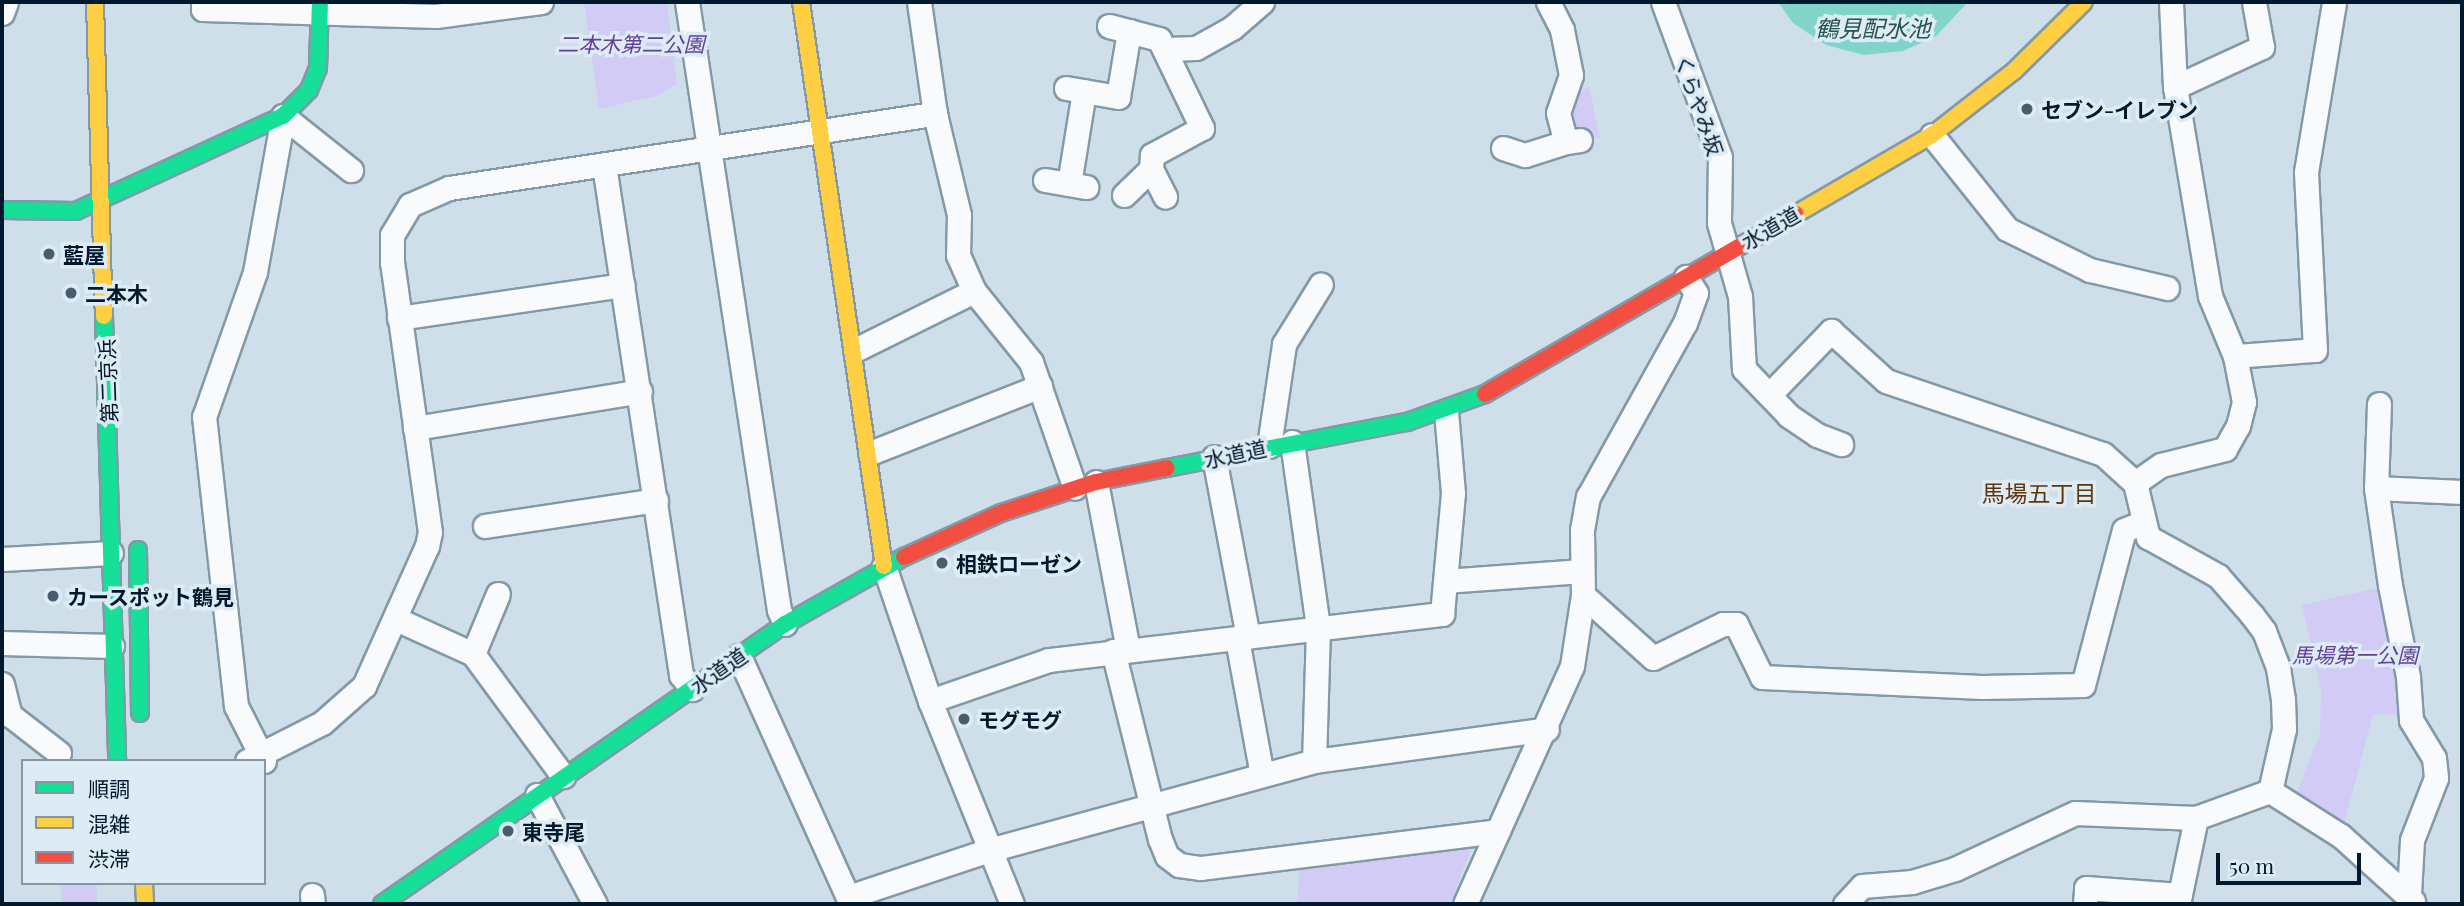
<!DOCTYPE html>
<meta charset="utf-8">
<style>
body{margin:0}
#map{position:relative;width:2464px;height:906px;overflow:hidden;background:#cfdfea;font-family:"Playfair Display","Noto Sans JP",serif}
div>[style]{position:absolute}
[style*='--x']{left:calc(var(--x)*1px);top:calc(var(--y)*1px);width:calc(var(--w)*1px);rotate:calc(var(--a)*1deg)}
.green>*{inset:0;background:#d1cbf6;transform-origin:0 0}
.water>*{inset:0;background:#81d4c9}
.roads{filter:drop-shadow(2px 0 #8399a7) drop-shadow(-2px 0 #8399a7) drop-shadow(0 2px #8399a7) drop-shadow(0 -2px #8399a7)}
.street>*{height:23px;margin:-11.5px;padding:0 11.5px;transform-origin:11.5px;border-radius:11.5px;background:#f8fafc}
.fast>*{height:16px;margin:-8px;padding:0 8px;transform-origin:8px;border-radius:8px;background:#16e098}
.slow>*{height:16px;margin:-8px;padding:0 8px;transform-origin:8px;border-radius:8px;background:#ffcf43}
.jam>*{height:16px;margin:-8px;padding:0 8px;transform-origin:8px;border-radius:8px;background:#f24e42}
.dots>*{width:19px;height:19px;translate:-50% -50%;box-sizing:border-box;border:4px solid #ddebf5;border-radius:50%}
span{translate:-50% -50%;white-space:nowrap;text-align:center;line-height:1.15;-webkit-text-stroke:7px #ddebf5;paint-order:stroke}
.park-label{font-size:21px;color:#644197;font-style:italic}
.street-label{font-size:21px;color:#00192c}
.poi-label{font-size:21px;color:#00192c;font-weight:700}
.left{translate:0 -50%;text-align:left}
.water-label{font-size:23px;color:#25554c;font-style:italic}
.neighbourhood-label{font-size:23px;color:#5f350b}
.frame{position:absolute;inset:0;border:4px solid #00192c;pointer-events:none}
.legend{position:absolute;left:21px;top:759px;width:245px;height:126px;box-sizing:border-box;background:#ddebf5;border:2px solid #8597a5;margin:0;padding:9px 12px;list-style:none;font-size:21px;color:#00192c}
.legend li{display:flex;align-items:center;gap:14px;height:35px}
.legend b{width:35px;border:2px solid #8597a5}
.scale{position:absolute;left:2216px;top:853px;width:145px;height:32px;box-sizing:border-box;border:4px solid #00192c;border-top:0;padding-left:9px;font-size:21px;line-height:24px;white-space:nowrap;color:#00192c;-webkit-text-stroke:5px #ddebf5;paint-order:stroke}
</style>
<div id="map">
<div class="green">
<div style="clip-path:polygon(584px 2px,667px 2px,677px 84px,656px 96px,599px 109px)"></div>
<div style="clip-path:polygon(1589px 86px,1600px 138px,1572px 134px,1567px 114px,1573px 98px)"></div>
<div style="clip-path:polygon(2382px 587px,2403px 715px,2373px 714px,2341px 836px,2292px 805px,2320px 734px,2321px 690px,2302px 605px)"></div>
<div style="clip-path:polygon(1475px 839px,1450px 904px,1297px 904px,1300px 859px)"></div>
<div style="left:61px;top:883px;width:36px;height:21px"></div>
</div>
<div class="water">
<div style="clip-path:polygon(1778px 2px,1968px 2px,1936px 36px,1903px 51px,1864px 55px,1826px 45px,1793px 23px)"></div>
</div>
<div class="roads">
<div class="street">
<div style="--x:203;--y:2;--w:7;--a:90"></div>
<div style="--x:203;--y:9;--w:233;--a:1.7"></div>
<div style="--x:436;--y:16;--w:106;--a:-7.6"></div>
<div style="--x:687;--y:2;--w:615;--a:81.4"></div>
<div style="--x:779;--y:610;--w:15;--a:67"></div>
<div style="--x:919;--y:2;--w:113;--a:81.9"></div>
<div style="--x:935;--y:114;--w:104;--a:76.6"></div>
<div style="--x:959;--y:215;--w:40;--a:91.4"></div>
<div style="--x:958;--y:255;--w:39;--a:66"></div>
<div style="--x:974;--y:291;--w:91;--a:51.2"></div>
<div style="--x:1031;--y:362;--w:133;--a:70.8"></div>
<div style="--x:1548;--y:2;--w:31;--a:63"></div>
<div style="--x:1562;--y:30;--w:46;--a:78.7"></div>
<div style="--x:1571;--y:75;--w:40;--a:108.9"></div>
<div style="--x:1558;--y:113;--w:30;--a:75"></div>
<div style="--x:1566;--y:142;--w:14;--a:-8"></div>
<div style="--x:1663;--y:2;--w:165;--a:69.8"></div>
<div style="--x:1720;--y:157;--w:66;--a:90.9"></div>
<div style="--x:1719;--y:223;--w:76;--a:74"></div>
<div style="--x:1740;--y:296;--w:73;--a:86.9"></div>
<div style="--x:1744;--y:369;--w:65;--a:46.2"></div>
<div style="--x:1789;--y:416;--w:34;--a:34"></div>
<div style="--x:1817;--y:435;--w:26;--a:21"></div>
<div style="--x:2;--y:13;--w:12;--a:-70"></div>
<div style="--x:1109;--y:26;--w:52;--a:14.6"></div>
<div style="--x:1159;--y:39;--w:99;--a:64.2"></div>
<div style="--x:1202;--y:128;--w:57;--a:151.6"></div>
<div style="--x:1152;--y:155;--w:14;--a:94"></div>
<div style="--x:1151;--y:169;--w:31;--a:63"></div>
<div style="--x:1166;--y:49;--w:30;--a:-2"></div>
<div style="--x:1196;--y:48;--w:41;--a:-29.1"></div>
<div style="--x:1232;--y:28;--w:40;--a:-41"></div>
<div style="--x:2175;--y:87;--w:96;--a:-24.7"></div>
<div style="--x:2262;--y:47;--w:46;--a:-100.1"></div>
<div style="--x:1066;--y:88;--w:53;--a:9.8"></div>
<div style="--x:1118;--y:97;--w:67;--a:-80.5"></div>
<div style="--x:1932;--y:135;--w:120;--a:51.4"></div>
<div style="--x:2007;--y:229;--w:93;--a:26.3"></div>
<div style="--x:2090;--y:270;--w:79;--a:13.2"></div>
<div style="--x:1503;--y:148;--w:23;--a:18"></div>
<div style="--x:1525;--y:155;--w:43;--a:-17.6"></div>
<div style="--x:604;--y:165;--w:516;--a:81.41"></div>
<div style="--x:681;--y:675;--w:18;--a:52"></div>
<div style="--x:1045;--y:180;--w:42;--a:9.7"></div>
<div style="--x:1069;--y:184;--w:94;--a:-80.8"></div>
<div style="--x:1124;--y:195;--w:37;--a:-44"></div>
<div style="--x:399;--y:318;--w:226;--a:-8.4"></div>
<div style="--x:855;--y:350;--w:133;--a:-26.4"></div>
<div style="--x:2235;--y:356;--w:80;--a:-4.3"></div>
<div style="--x:2315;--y:350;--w:178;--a:-92.9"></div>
<div style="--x:2306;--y:172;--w:172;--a:-80.6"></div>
<div style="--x:1770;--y:394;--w:88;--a:-45.9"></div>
<div style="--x:1831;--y:331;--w:74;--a:42.3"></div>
<div style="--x:1886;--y:381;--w:229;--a:18.6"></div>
<div style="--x:2103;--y:454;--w:43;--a:42.2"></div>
<div style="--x:2135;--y:483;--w:56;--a:76.5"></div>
<div style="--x:2148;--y:537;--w:80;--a:29.1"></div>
<div style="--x:2218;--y:576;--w:52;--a:48.9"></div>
<div style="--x:2252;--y:615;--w:20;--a:53"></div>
<div style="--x:2264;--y:631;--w:40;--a:69"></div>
<div style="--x:2278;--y:668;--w:31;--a:81"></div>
<div style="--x:2283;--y:699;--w:30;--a:88"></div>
<div style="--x:2284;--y:729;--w:64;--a:102.7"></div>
<div style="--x:2270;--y:791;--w:79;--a:160"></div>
<div style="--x:2196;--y:818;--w:121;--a:-177.6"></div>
<div style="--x:2075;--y:813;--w:132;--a:155"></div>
<div style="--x:1955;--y:869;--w:45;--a:163.2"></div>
<div style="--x:1912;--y:882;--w:50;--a:175.4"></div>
<div style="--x:1862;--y:886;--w:25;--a:133"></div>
<div style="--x:2379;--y:404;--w:84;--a:92"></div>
<div style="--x:2376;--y:488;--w:98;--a:81.8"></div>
<div style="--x:2390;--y:585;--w:94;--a:78.9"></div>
<div style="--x:2408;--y:677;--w:43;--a:86"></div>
<div style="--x:2411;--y:720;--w:44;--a:58.8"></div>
<div style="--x:2434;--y:758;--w:20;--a:84"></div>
<div style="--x:2436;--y:778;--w:66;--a:111.2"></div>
<div style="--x:2412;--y:840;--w:54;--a:93.2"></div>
<div style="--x:415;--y:428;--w:228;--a:-9.3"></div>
<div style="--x:1292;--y:442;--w:188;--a:82"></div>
<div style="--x:1318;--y:628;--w:133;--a:91.7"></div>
<div style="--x:1269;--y:446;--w:103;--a:-81.6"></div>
<div style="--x:1284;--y:344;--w:70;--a:-58.3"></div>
<div style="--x:870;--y:453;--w:183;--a:-21.5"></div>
<div style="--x:1214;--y:457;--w:183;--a:79.3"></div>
<div style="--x:1096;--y:482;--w:170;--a:79.2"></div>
<div style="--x:2135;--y:483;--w:32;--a:-35"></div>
<div style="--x:2161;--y:465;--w:66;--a:-14"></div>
<div style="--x:2225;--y:449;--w:26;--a:-61"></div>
<div style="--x:2238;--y:426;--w:25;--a:-76"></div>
<div style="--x:2244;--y:402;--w:47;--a:-101.1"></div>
<div style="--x:2235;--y:356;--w:65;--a:-112.6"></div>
<div style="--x:2210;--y:296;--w:212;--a:-99.5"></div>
<div style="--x:2175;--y:87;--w:85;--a:-92.7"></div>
<div style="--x:2376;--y:488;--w:86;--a:2.7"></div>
<div style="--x:485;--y:526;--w:173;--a:-8.6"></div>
<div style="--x:2;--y:559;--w:109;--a:-3.2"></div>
<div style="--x:884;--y:566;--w:143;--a:71.2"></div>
<div style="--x:930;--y:701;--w:219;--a:68"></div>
<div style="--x:1446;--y:581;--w:135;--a:-4.2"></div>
<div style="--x:1583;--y:595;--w:94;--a:42"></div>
<div style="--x:1653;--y:658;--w:78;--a:-25.9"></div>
<div style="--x:1723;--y:624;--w:13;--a:0"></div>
<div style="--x:1736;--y:624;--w:59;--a:63.9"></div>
<div style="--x:1762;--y:677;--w:220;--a:2.6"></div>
<div style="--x:1982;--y:687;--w:101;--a:-1.1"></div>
<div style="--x:2083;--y:685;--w:160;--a:-75.2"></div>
<div style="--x:2124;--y:530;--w:18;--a:-22"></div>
<div style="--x:396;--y:619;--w:85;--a:24.4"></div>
<div style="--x:473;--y:654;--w:152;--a:53.6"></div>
<div style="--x:1237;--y:639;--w:138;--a:79.6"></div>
<div style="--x:2;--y:643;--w:110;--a:1.6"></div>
<div style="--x:1113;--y:651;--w:194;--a:76"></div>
<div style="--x:1160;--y:839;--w:18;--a:68"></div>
<div style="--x:1167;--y:856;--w:15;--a:37"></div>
<div style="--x:1179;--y:865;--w:22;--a:8"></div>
<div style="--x:1201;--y:868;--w:299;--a:-7.1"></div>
<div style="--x:473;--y:654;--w:65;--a:-67.4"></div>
<div style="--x:739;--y:656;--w:272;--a:65.7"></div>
<div style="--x:2;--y:684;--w:32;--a:76"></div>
<div style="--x:10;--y:715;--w:62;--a:37.8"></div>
<div style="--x:930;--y:701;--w:126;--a:-19"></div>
<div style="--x:1049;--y:660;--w:396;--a:-6.7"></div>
<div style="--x:1442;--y:614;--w:121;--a:-84.8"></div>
<div style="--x:1453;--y:493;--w:82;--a:-94.9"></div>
<div style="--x:247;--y:761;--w:84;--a:-26.9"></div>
<div style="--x:322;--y:723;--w:56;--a:-41.4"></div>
<div style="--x:364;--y:686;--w:154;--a:-65.8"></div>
<div style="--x:427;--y:546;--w:14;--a:-78"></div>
<div style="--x:430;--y:532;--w:272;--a:-98"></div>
<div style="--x:392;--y:263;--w:28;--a:-90"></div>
<div style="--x:392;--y:235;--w:35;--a:-59"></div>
<div style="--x:410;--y:205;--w:43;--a:-23.6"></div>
<div style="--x:449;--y:188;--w:492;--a:-8.7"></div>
<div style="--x:264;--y:761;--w:62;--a:-117"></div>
<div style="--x:236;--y:706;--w:291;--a:-96.3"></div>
<div style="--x:204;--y:417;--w:154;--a:-70.6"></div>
<div style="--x:255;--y:272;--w:158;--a:-79.8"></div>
<div style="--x:283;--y:116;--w:87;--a:38.5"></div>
<div style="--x:2270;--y:791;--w:84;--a:32.4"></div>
<div style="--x:2341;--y:836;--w:97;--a:42.1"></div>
<div style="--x:537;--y:795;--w:123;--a:62"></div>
<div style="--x:312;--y:895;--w:9;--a:84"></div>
<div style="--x:851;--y:896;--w:145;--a:-18.4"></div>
<div style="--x:989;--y:850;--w:337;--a:-15.3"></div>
<div style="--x:1314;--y:761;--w:235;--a:-7.8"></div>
<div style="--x:1465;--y:904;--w:261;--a:-65.8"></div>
<div style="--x:1572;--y:666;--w:72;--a:-81.2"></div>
<div style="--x:1583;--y:595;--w:65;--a:-90.9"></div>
<div style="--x:1582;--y:530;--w:34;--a:-80"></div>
<div style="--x:1588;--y:497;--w:199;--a:-60.9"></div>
<div style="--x:1685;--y:323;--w:32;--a:-70"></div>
<div style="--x:1696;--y:293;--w:19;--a:-122"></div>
<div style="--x:2085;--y:904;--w:16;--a:-86"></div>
<div style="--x:2086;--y:888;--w:94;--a:4.3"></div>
<div style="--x:2178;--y:904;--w:88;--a:-78.2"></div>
</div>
<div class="fast">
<div style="--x:2;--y:210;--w:74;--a:0.8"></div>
<div style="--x:76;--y:211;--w:228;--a:-24.7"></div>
<div style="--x:283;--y:116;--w:37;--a:-45"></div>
<div style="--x:309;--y:90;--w:24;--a:-68"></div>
<div style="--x:318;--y:68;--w:66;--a:-88.3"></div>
<div style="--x:104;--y:316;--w:445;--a:88.3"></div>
<div style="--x:1167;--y:468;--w:244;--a:-10.9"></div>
<div style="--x:1407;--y:422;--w:83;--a:-19.7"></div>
<div style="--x:138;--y:550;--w:163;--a:89.3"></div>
<div style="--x:382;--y:904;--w:491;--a:-34.8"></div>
<div style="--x:785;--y:624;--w:137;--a:-29.4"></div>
</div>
<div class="slow">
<div style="--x:95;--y:2;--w:314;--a:88.4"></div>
<div style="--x:801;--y:2;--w:570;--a:81.63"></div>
<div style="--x:1796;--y:214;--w:157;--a:-30.2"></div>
<div style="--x:1932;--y:135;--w:104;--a:-38"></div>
<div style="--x:2014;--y:71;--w:98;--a:-44.6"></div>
<div style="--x:144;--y:883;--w:21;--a:87"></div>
</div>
<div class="jam">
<div style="--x:1485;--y:394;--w:359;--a:-30.1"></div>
<div style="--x:904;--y:557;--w:107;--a:-24.4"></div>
<div style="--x:1001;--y:513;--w:100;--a:-18.1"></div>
<div style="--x:1096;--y:482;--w:72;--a:-11.2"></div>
</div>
</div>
<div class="dots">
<div style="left:2027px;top:109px;background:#485e6e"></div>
<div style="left:49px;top:254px;background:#485e6e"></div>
<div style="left:71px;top:293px;background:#485e6e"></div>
<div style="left:942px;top:563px;background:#485e6e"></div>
<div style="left:53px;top:596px;background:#485e6e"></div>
<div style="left:964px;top:719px;background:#485e6e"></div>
<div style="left:508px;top:831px;background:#485e6e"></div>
</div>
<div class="park-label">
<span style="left:631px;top:43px">二本木第二公園</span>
<span style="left:2355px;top:654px">馬場第一公園</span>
</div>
<div class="street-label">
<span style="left:1700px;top:105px;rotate:71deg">くらやみ坂</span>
<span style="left:1770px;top:227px;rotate:-30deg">水道道</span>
<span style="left:107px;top:381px;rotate:-92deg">第二京浜</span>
<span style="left:1235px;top:453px;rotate:-12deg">水道道</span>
<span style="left:718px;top:670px;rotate:-35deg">水道道</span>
</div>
<div class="poi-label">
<span class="left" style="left:2041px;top:109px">セブン-イレブン</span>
<span class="left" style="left:63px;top:254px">藍屋</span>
<span class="left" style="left:85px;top:293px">二本木</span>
<span class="left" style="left:956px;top:563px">相鉄ローゼン</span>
<span class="left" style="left:67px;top:596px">カースポット鶴見</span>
<span class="left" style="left:978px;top:719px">モグモグ</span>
<span class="left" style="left:522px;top:831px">東寺尾</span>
</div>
<div class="water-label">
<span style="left:1873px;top:28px">鶴見配水池</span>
</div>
<div class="neighbourhood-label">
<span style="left:2039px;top:493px">馬場五丁目</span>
</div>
<div class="frame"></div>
<ul class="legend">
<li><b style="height:9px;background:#16e098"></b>順調</li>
<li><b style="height:9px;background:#ffcf43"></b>混雑</li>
<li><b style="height:9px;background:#f24e42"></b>渋滞</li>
</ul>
<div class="scale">50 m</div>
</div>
